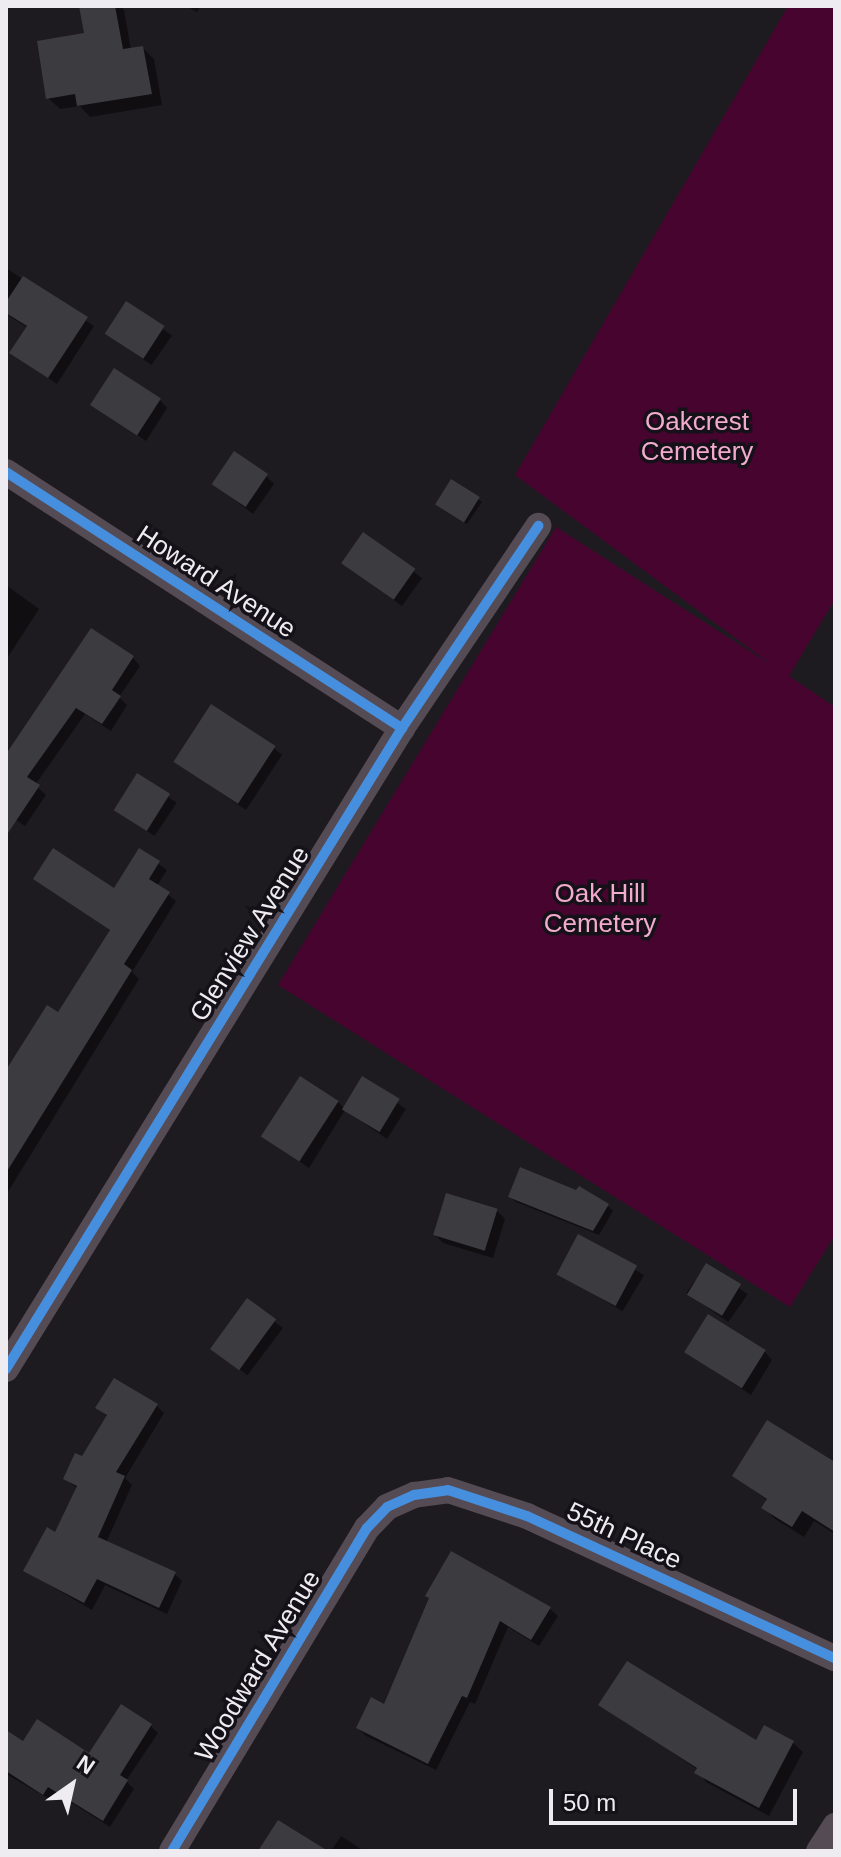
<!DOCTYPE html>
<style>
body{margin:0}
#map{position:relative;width:841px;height:1857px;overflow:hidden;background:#1e1b20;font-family:Arial,sans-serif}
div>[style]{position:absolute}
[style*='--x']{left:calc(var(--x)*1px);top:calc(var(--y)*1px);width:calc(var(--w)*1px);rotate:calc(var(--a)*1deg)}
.green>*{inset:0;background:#46042f}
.shadow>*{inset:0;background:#0007;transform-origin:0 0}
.building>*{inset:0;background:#3c3b3f;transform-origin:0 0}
.minor>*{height:26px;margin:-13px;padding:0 13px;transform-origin:13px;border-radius:13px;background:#544b54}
.cycleway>*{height:10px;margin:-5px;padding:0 5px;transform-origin:5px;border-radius:5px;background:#468fdf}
span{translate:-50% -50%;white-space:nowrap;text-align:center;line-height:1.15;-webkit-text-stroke:7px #151118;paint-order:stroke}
.park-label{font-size:26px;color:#f2aacd}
.street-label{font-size:26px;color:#eeebf1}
.frame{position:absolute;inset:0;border:8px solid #eeebf1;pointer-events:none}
.north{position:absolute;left:32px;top:1745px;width:80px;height:80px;-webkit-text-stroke:6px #151118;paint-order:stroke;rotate:34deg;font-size:22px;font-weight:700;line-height:32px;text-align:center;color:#eeebf1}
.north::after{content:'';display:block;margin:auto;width:28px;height:36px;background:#eeebf1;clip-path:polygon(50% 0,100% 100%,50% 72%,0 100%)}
.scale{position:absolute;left:549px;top:1789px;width:248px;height:36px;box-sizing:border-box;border:4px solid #eeebf1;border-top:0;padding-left:10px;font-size:24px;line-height:28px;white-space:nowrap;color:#eeebf1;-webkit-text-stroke:6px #151118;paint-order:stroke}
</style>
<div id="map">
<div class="green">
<div style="clip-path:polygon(788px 6px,835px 6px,835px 599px,789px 676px,835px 707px,835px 1235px,790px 1307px,278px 985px,556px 527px,773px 666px,515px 475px)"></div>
</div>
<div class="shadow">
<div style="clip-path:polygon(81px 6px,120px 6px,124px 10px,131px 50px,143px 48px,154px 59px,162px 105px,90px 117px,80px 106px,60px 109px,48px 98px,86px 35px)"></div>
<div style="clip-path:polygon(186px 6px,201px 6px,197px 12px)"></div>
<div style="clip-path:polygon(6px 268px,94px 326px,57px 384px,12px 353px,28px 328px,6px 314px)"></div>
<div style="left:127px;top:304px;width:55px;height:36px;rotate:35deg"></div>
<div style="clip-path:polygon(160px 400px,167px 408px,146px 441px,93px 405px)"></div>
<div style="clip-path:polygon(266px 476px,274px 484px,253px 514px,214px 484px)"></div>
<div style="clip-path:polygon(478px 499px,482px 502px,467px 524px,441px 507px)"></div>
<div style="clip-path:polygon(364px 535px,422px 578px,402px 606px,352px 570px)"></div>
<div style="clip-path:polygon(6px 585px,39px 609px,6px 660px)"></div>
<div style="clip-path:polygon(133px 658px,140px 666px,119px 697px,127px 705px,111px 731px,85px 714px,35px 785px,46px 795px,25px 826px,6px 813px,6px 758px)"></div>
<div style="clip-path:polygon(274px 748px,282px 755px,246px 810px,175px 762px)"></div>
<div style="left:137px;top:776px;width:48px;height:40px;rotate:34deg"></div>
<div style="clip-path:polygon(139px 850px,167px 870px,157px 886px,176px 901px,132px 972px,139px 979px,6px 1195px,6px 1073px,58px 1015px,110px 931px,102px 923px)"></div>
<div style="clip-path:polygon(362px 1078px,406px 1109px,387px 1139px,345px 1110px,309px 1168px,264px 1137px,338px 1102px,344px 1108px)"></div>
<div style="clip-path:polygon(510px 1197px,608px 1206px,613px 1211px,599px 1235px,516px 1202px)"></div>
<div style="clip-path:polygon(497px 1211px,505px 1219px,493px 1258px,443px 1243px,435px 1235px)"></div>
<div style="left:579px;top:1236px;width:76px;height:42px;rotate:31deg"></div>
<div style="left:706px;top:1265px;width:51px;height:34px;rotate:35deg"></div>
<div style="left:247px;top:1301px;width:45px;height:59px;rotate:37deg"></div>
<div style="clip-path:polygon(687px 1352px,765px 1352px,772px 1360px,751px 1395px)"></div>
<div style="clip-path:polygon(157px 1406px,164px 1413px,125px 1478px,132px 1485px,106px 1543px,175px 1574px,182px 1581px,167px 1614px,105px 1585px,92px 1610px,26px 1571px,56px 1535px,78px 1489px,65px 1479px,83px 1459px,108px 1417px,98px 1408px)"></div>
<div style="clip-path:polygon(835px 1463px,835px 1534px,814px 1521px,804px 1537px,775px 1519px,764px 1508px,768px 1501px,735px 1476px)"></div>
<div style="clip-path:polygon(431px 1599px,550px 1609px,558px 1616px,539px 1646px,508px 1627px,475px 1704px,470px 1702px,436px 1770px,366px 1736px,358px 1728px,385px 1706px)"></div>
<div style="clip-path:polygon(601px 1704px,757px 1743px,765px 1728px,793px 1743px,803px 1752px,769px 1816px,706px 1782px,698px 1770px)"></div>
<div style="clip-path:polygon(151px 1726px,158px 1733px,126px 1781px,134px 1789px,110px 1827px,56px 1793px,51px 1800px,6px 1774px,6px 1733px,23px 1744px,90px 1756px)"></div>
<div style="clip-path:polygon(341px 1836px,364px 1851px,331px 1851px)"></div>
</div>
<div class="building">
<div style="clip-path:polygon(79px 6px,115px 6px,123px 49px,143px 46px,152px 94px,77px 106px,75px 94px,46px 99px,37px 41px,84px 33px)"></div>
<div style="clip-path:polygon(23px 276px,88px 317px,48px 378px,9px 353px,27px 326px,6px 313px,6px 302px)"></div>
<div style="left:126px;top:301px;width:46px;height:39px;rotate:33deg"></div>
<div style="left:114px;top:368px;width:56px;height:44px;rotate:33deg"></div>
<div style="left:234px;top:451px;width:41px;height:40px;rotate:34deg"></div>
<div style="left:451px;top:479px;width:34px;height:30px;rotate:32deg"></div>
<div style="left:363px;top:532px;width:64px;height:38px;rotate:35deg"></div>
<div style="clip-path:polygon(91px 628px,134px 656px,112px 690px,121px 696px,102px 724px,76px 708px,27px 777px,40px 785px,6px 836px,6px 754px)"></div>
<div style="left:211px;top:704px;width:77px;height:69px;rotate:33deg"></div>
<div style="left:137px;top:773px;width:39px;height:44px;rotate:32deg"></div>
<div style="clip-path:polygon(53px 848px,114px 888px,139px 848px,160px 861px,149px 879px,170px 892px,124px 964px,132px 970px,6px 1173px,6px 1070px,47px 1005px,58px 1012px,110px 930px,33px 879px)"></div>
<div style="left:300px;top:1076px;width:46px;height:72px;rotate:33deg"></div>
<div style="left:362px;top:1076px;width:44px;height:39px;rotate:31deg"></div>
<div style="clip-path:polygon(520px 1167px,576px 1190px,579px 1186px,609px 1204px,593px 1231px,508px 1197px)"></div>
<div style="left:446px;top:1193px;width:54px;height:44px;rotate:17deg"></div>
<div style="left:578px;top:1234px;width:67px;height:46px;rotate:28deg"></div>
<div style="left:706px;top:1263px;width:41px;height:37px;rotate:31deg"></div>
<div style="left:247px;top:1298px;width:36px;height:63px;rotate:36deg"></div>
<div style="left:708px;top:1314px;width:68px;height:45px;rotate:32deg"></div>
<div style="clip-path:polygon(114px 1378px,158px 1404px,116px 1472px,125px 1476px,98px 1537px,176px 1572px,159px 1608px,97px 1579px,84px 1603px,23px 1571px,47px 1527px,55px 1532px,77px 1486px,63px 1479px,75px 1453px,82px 1456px,107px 1415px,95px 1408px)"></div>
<div style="clip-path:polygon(767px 1420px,835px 1462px,835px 1532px,802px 1511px,792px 1527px,761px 1508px,767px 1499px,732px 1476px)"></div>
<div style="clip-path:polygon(451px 1551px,551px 1607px,531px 1640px,500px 1621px,467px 1698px,462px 1696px,428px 1764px,356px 1728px,371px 1697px,384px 1704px,429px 1598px,425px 1596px)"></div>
<div style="clip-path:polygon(627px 1661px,756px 1740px,764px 1725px,794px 1741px,759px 1808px,694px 1773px,697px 1768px,598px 1705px)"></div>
<div style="clip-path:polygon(121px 1704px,152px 1724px,120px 1775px,128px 1780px,103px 1821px,48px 1787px,43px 1795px,6px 1771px,6px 1730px,23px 1741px,37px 1719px,89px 1753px)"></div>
<div style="clip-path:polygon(278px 1820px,328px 1851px,258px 1851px)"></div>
</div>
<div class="minor">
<div style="--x:6;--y:472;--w:472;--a:32.9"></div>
<div style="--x:6;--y:1369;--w:753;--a:-58.29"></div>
<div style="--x:402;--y:728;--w:244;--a:-56"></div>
<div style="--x:172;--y:1851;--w:377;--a:-58.9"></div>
<div style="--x:367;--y:1528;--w:29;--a:-46"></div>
<div style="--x:387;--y:1507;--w:30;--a:-24"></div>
<div style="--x:414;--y:1495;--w:34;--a:-8"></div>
<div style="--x:448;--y:1490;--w:83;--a:18.2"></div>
<div style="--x:527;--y:1516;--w:339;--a:24.8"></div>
<div style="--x:819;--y:1851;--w:30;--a:-57"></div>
</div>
<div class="cycleway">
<div style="--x:6;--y:472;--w:472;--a:32.9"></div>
<div style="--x:6;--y:1369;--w:753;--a:-58.29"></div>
<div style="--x:402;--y:728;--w:244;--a:-56"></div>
<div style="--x:172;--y:1851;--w:377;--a:-58.9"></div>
<div style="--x:367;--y:1528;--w:29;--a:-46"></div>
<div style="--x:387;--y:1507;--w:30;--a:-24"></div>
<div style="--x:414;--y:1495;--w:34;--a:-8"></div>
<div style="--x:448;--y:1490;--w:83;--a:18.2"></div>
<div style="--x:527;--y:1516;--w:339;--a:24.8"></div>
</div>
<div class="park-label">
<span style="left:697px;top:437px">Oakcrest<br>Cemetery</span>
<span style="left:600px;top:909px">Oak Hill<br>Cemetery</span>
</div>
<div class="street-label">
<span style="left:216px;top:582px;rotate:33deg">Howard Avenue</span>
<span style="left:250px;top:934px;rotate:-58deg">Glenview Avenue</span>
<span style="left:624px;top:1536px;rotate:25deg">55th Place</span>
<span style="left:258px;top:1666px;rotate:-59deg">Woodward Avenue</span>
</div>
<div class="frame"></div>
<div class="north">N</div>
<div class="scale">50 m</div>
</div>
